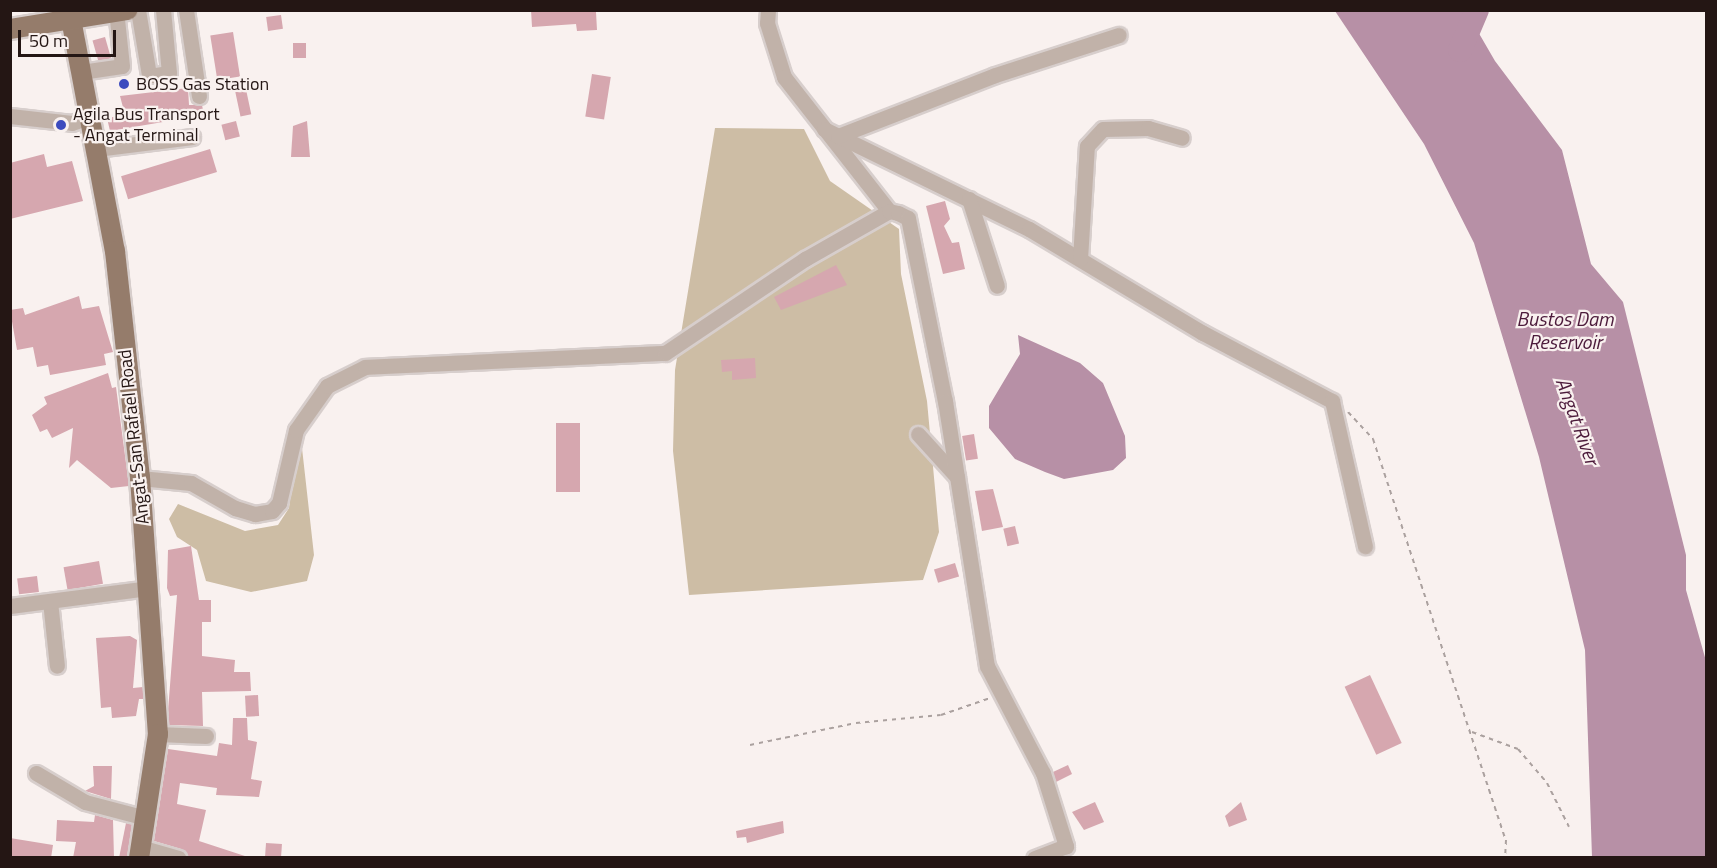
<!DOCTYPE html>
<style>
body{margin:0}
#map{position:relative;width:1717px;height:868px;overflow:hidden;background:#f9f1ef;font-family:"Titillium Web",sans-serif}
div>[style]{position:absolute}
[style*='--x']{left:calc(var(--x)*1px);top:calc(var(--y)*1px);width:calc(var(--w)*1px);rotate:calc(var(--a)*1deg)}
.green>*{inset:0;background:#cdbda5}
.water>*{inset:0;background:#b790a6}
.river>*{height:24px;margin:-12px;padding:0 12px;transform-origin:12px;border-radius:12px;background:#b790a6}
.building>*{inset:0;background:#d6a7af;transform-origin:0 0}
.path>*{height:2px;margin-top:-1px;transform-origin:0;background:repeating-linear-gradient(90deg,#aba19f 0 4.5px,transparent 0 9px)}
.roads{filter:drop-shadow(2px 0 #d7cecc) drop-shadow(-2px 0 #d7cecc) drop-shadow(0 2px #d7cecc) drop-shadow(0 -2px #d7cecc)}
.minor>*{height:15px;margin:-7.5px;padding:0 7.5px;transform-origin:7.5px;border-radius:7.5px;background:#c1b2a9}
.major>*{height:20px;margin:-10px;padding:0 10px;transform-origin:10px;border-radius:10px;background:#957c6b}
.dots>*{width:16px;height:16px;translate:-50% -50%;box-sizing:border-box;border:3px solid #f9f1ef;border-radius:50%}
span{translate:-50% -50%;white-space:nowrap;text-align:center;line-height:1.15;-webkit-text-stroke:4.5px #f9f1ef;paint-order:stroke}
.poi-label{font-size:18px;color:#241614}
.left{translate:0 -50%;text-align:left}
.street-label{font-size:18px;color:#241614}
.water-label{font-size:20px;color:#4c1b3b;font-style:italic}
.frame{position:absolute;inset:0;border:12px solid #241614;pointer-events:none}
.scale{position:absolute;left:18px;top:30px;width:98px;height:27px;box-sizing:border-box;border:3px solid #241614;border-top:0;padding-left:8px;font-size:18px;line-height:21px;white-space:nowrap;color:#241614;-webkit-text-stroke:4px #f9f1ef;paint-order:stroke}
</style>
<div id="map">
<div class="green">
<div style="clip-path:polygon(715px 128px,804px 129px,830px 181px,899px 229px,901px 274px,927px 401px,939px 532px,923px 580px,689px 595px,673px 451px,675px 370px)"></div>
<div style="clip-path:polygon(302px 448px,314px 555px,307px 581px,251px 592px,206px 581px,197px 550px,177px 537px,169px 519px,178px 504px,245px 531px,278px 525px,289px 508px,296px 450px)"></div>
</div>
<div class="water">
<div style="clip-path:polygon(1335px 11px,1466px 11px,1495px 61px,1562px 150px,1591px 264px,1623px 302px,1686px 555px,1686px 590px,1706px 661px,1706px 857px,1592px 857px,1585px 650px,1539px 457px,1474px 243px,1424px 144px)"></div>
<div style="clip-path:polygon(1018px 335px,1080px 363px,1103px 383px,1125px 436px,1126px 458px,1113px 470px,1064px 479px,1045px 472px,1015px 459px,989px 428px,989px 406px,1020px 354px)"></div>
</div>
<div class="river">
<div style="--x:1460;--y:50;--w:43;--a:-67"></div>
</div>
<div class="building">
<div style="clip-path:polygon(531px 10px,596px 12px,597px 30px,577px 31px,576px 24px,532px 27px)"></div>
<div style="left:281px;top:15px;width:14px;height:15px;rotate:82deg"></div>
<div style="left:233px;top:32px;width:45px;height:23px;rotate:81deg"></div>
<div style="left:105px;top:37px;width:22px;height:13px;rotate:74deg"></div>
<div style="left:306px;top:43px;width:15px;height:13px;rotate:90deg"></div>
<div style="left:592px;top:74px;width:19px;height:43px;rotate:9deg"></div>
<div style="left:244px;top:80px;width:35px;height:11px;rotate:78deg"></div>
<div style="clip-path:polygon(188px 88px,189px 105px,202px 105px,204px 115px,110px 131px,107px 118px,125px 115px,120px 96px)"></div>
<div style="left:236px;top:121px;width:16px;height:15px;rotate:76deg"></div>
<div style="clip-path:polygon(307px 121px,310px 157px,291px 157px,293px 126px)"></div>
<div style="left:210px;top:149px;width:24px;height:93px;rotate:73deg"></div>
<div style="clip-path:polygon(44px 154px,47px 167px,72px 161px,83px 201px,10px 219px,10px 163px)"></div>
<div style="clip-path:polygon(945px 201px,950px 219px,944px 226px,952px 243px,959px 242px,965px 269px,943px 274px,926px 206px)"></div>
<div style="clip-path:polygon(836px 265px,847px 285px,781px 310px,774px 297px)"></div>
<div style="clip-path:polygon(79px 296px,82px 309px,99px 306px,113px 352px,104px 354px,106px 365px,50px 375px,48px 365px,37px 367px,33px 347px,17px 350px,10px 310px,23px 308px,25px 315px)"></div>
<div style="clip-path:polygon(755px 358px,756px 378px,732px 380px,732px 371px,722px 372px,721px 360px)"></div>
<div style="clip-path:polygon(108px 373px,112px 388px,116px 387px,129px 486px,111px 488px,77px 460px,69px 468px,73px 428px,52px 438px,47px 429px,40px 432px,32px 415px,47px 404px,44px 397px)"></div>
<div style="left:556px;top:423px;width:24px;height:69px"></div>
<div style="left:974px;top:434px;width:25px;height:12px;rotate:81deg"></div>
<div style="clip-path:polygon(993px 489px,1003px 527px,982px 531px,975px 491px)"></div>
<div style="left:1015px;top:526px;width:18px;height:12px;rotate:77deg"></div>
<div style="clip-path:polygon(191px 546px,199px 600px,211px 600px,211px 622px,202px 622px,202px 656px,235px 660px,234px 672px,250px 672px,251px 691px,202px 692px,203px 726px,169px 725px,168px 711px,177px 595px,170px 596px,167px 588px,168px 550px)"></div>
<div style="left:99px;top:561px;width:23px;height:36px;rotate:80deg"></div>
<div style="left:955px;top:563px;width:14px;height:22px;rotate:73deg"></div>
<div style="left:37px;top:576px;width:16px;height:20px;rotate:83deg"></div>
<div style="clip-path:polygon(130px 636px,137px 640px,133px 688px,143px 687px,144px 699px,139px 699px,136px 716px,112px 718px,111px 707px,101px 708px,96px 638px)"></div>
<div style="left:1370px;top:675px;width:75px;height:28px;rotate:65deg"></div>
<div style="left:258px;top:695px;width:21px;height:13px;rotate:87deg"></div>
<div style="clip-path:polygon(233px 718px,247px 718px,248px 740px,257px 742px,251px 779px,262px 781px,259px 797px,216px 795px,217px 788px,180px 783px,177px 804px,206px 810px,199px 841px,251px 858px,188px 858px,181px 849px,154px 841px,168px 749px,217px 756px,219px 743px,232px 745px)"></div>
<div style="clip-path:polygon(1068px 765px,1072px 774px,1056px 782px,1053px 772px)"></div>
<div style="clip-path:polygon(93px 766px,112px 766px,111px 799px,85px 791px,94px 786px)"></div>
<div style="clip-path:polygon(1095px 802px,1104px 822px,1084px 830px,1072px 812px)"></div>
<div style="clip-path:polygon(1241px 802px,1247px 820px,1229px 827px,1225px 816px)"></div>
<div style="clip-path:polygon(95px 815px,113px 820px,114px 858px,73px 858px,76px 842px,56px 841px,57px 820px,94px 822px)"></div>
<div style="clip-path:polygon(783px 821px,784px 833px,747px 843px,746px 837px,737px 838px,736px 831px)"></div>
<div style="clip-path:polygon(126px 823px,132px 824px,127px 858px,119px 858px)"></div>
<div style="clip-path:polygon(10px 838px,53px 845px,51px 858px,10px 858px)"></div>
<div style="left:266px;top:843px;width:16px;height:15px;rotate:4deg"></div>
</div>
<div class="path">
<div style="--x:1348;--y:412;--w:37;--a:47"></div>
<div style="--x:1373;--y:439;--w:422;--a:71.7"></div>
<div style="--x:1506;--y:840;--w:18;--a:93"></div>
<div style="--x:1472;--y:732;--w:49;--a:20.3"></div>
<div style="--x:1518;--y:749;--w:45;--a:49.5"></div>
<div style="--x:1547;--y:783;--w:49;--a:63.4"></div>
<div style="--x:750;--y:745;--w:108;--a:-11.7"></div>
<div style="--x:856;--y:723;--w:85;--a:-5.4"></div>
<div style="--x:941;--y:715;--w:52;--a:-19.1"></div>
</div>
<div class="roads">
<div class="minor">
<div style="--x:138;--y:10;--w:66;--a:80.4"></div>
<div style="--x:149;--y:75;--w:7;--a:0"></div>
<div style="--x:156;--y:75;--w:13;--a:-9"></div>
<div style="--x:169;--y:73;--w:63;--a:-95.4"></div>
<div style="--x:186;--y:10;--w:87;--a:81.4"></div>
<div style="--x:768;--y:10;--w:13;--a:94"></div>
<div style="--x:767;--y:23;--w:57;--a:72.5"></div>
<div style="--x:784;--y:77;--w:170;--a:51.9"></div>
<div style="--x:81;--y:72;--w:41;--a:-8.3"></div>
<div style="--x:122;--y:66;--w:56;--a:-96.1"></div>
<div style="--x:10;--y:116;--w:62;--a:6.4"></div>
<div style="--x:72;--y:123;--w:18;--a:-19"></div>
<div style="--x:824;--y:129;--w:228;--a:26"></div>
<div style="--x:1029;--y:229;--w:203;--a:30.9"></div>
<div style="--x:1203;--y:333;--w:146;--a:27.8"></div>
<div style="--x:1332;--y:401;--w:149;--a:77.2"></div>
<div style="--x:838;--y:136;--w:168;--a:-21.2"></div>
<div style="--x:995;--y:75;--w:130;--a:-17.9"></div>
<div style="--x:96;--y:149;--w:97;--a:-7.1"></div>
<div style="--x:969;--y:199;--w:91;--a:72.2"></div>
<div style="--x:1080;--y:259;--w:113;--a:-86.5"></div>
<div style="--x:1087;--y:146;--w:23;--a:-47"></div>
<div style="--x:1103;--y:129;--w:45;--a:-1.3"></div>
<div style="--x:1148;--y:128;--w:35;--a:16"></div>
<div style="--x:918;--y:434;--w:58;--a:47.8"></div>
<div style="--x:140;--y:478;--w:51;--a:5.6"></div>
<div style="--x:191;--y:483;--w:51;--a:29.6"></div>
<div style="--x:235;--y:508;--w:21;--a:17"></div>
<div style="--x:255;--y:514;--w:17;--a:-10"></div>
<div style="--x:272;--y:511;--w:11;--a:-49"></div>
<div style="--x:279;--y:503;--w:75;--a:-76.9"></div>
<div style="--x:296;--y:430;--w:54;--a:-54.8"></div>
<div style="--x:327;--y:386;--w:42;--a:-26.6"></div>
<div style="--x:365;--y:367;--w:300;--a:-2.7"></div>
<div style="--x:665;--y:353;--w:169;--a:-33.9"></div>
<div style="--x:805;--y:259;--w:97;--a:-29.7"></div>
<div style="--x:889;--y:211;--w:9;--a:13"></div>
<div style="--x:898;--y:213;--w:11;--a:27"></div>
<div style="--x:908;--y:218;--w:187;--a:78.6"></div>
<div style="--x:945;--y:401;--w:268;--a:81"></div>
<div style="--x:987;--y:666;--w:121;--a:62.4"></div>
<div style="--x:1043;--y:773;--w:77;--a:72.5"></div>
<div style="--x:1066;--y:846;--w:34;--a:159"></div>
<div style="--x:50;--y:601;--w:65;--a:83.9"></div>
<div style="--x:10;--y:606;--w:139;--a:-7.4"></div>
<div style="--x:158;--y:734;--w:48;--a:2.4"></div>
<div style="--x:36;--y:773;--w:57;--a:30.6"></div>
<div style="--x:85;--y:802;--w:63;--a:14.7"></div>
<div style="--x:140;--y:847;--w:40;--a:16"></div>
</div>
<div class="major">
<div style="--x:71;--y:19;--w:236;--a:79.3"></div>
<div style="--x:115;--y:251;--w:228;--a:83.7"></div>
<div style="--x:140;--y:478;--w:257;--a:86"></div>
<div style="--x:158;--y:734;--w:125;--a:98.7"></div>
<div style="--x:10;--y:29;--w:119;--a:-9.2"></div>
</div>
</div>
<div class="dots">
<div style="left:124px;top:84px;background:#3c4bbe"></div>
<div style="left:61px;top:125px;background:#3c4bbe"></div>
</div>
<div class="poi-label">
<span class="left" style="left:136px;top:84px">BOSS Gas Station</span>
<span class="left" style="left:73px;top:125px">Agila Bus Transport<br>- Angat Terminal</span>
</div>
<div class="street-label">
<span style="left:134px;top:437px;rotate:-96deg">Angat-San Rafael Road</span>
</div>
<div class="water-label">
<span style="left:1565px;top:330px">Bustos Dam<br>Reservoir</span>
<span style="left:1578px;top:421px;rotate:70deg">Angat River</span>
</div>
<div class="frame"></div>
<div class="scale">50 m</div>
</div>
